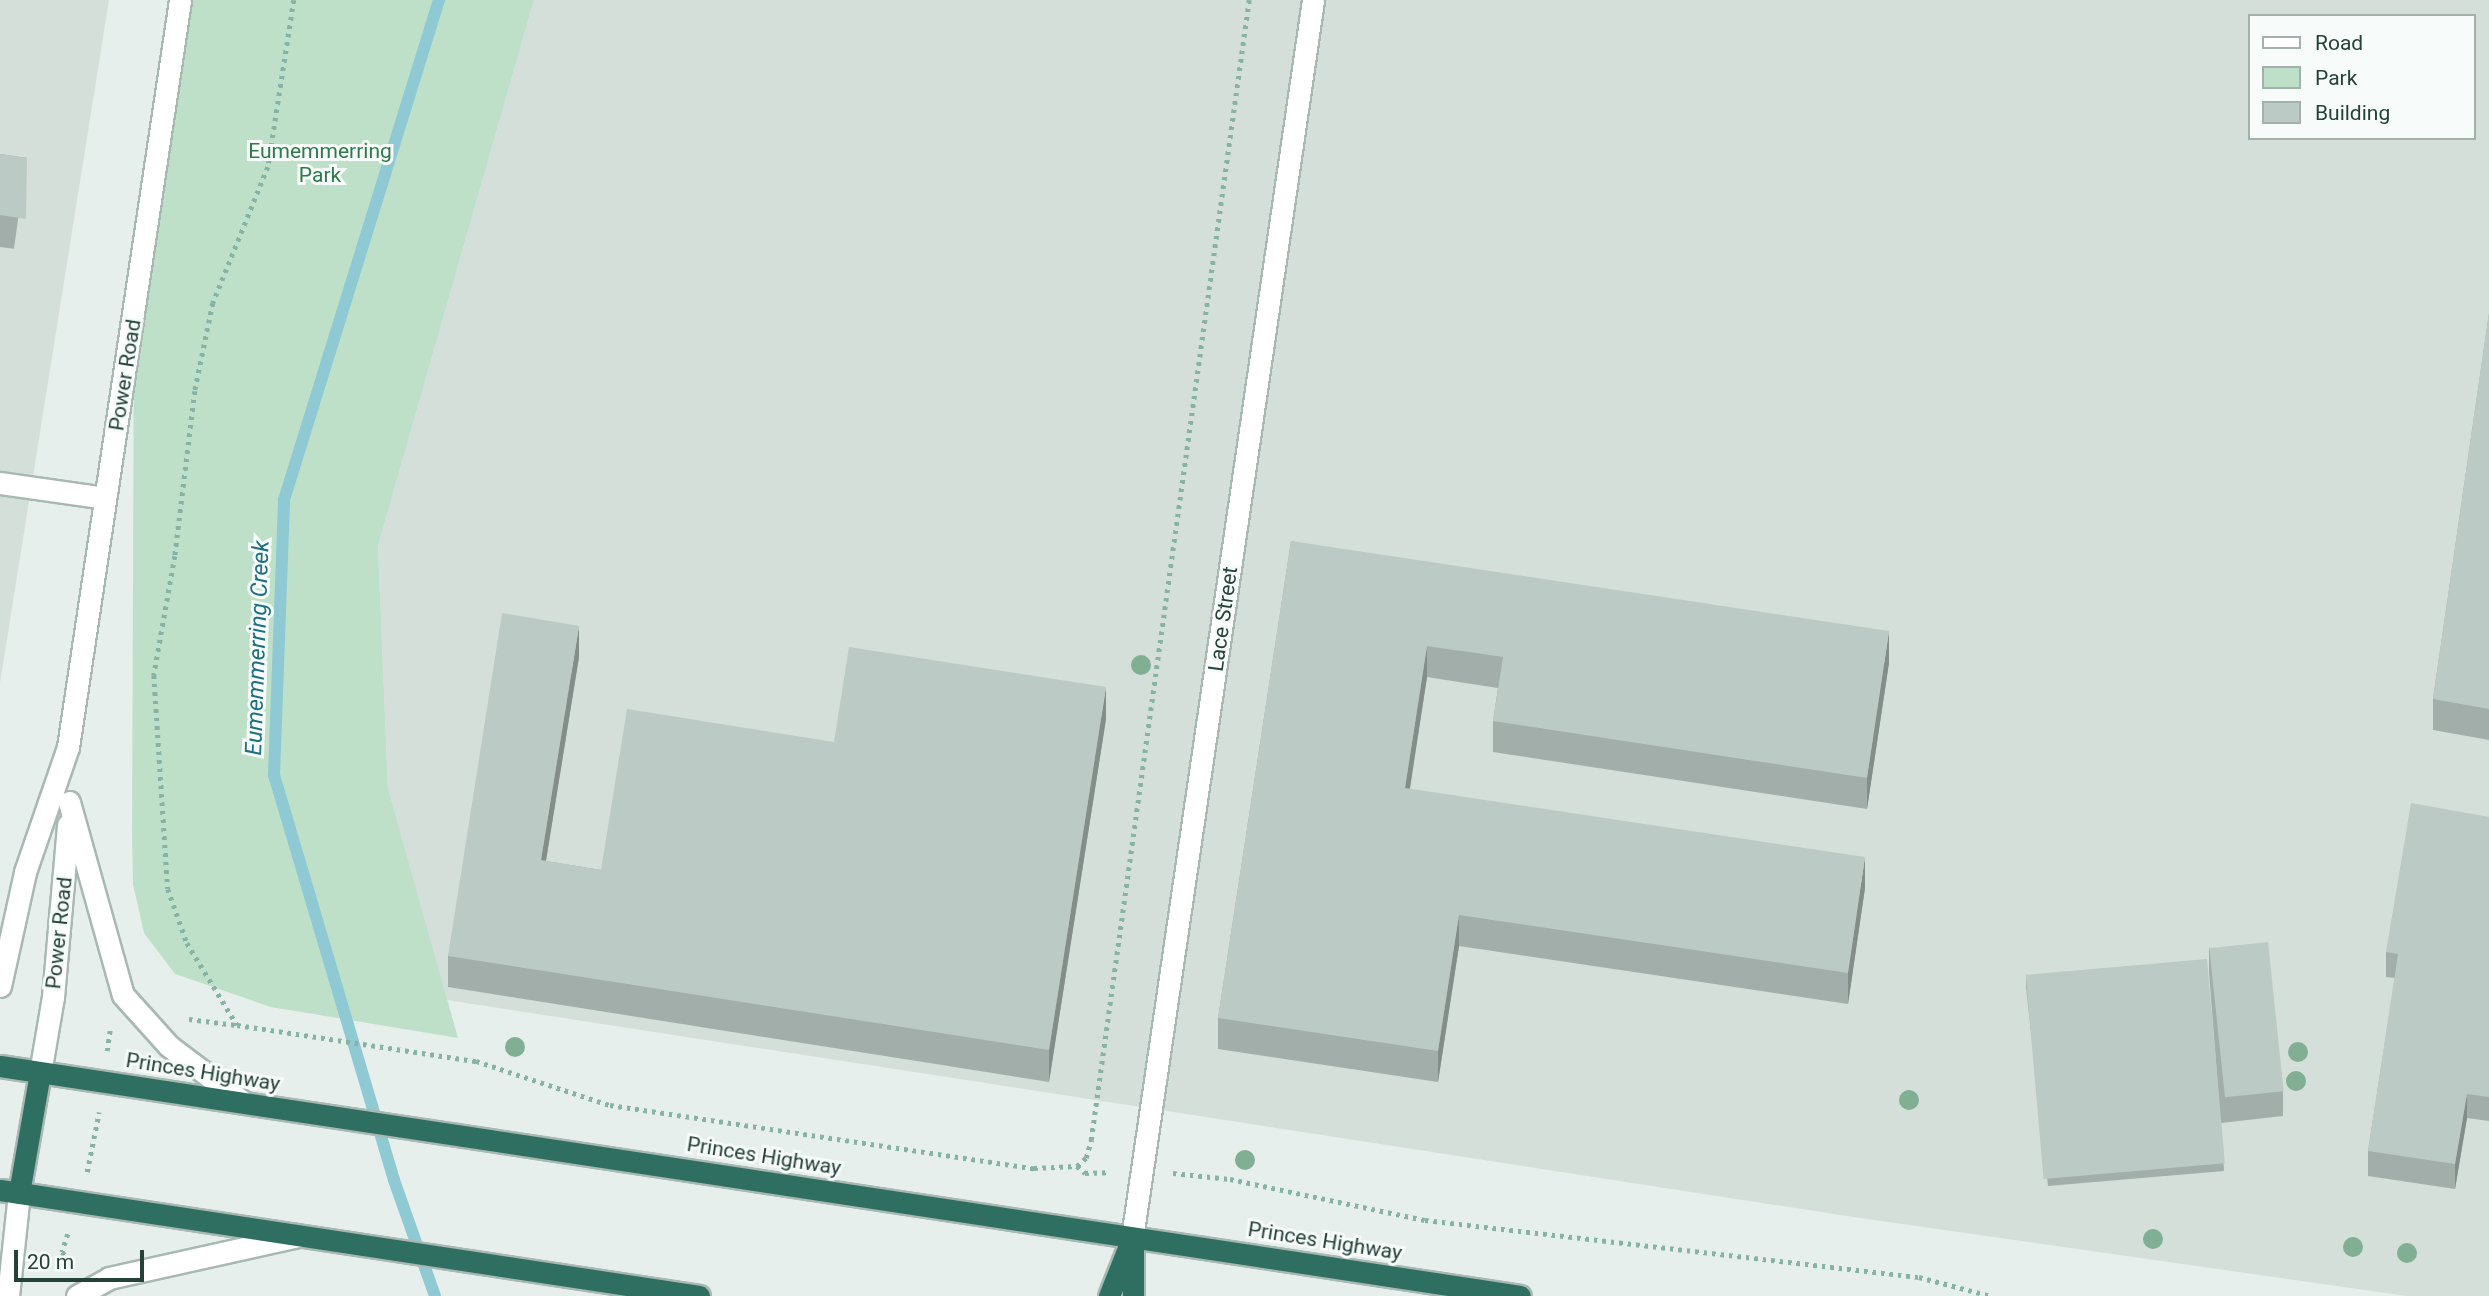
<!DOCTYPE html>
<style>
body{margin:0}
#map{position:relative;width:2489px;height:1296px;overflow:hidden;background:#e6efeb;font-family:Roboto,sans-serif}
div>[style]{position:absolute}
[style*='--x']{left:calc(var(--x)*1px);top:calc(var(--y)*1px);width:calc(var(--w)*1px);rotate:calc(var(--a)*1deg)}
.built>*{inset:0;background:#d4dfda}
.green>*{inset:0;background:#bfe0c8}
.stream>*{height:12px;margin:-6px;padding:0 6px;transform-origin:6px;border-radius:6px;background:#8ec9d4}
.path>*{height:4.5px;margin-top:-2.25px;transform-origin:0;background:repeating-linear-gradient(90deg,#86b3a5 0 3.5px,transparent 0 8.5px)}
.roads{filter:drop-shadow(2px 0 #a8b8b2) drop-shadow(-2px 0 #a8b8b2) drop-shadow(0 2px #a8b8b2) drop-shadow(0 -2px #a8b8b2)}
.lane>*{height:21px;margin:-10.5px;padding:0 10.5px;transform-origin:10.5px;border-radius:10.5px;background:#fff}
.street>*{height:21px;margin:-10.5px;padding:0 10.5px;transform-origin:10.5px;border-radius:10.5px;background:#fff}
.secondary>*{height:21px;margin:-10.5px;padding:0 10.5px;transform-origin:10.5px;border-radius:10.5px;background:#fff}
.highway>*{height:21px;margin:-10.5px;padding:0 10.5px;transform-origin:10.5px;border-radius:10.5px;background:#2f6f62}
.trees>*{width:20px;height:20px;margin:-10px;border-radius:50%;background:#80af93}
.wall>*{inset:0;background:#a1aea9;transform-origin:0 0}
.shaded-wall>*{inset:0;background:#838d89}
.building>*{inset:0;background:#bbcac4;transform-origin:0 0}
span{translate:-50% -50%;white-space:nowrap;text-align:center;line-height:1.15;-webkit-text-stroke:6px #f7fbf9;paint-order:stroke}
.park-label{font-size:21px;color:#2d7a4b}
.street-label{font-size:21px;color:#24423a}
.water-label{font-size:23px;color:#1c6f80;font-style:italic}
.legend{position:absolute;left:2248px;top:14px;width:228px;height:126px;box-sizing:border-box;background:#f7fbf9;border:2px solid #a3b1ad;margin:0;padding:9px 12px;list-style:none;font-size:21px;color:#24423a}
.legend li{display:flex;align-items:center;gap:14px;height:35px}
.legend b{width:35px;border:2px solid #a3b1ad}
.scale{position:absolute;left:14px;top:1250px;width:130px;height:32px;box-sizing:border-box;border:4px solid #24423a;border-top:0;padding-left:9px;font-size:21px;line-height:24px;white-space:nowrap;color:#24423a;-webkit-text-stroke:5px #f7fbf9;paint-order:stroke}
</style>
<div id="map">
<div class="built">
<div style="clip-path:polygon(0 0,109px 0,0 683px)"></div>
<div style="clip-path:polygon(evenodd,534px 0,2489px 0,2489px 1296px,2407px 1296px,1860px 1218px,447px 1000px,388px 788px,378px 546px,534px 0,2249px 16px,2473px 16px,2473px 138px,2249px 138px,2249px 16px)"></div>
</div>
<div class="green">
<div style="clip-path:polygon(180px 0,534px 0,378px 546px,388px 788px,458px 1038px,271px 1007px,175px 974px,144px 933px,133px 884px,132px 834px,134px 320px)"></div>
</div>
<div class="stream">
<div style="--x:435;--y:1296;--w:123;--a:-109.5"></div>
<div style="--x:394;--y:1180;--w:422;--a:-106.5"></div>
<div style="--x:274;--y:775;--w:275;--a:-87.9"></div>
<div style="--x:284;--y:500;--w:523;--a:-72.78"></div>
</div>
<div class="path">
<div style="--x:294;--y:0;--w:169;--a:98.8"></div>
<div style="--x:268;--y:167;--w:147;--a:112"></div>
<div style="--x:213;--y:303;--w:90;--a:101.6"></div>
<div style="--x:195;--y:391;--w:166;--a:96.9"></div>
<div style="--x:175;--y:556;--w:121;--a:100"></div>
<div style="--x:154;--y:675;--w:214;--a:86.3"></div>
<div style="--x:168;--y:889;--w:57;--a:70.6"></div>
<div style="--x:187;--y:943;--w:96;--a:58.6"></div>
<div style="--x:237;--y:1025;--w:242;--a:8.6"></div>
<div style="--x:476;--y:1061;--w:141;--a:18.2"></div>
<div style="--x:610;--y:1105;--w:429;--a:8.5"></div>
<div style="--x:1034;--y:1168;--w:43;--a:-2.7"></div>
<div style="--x:1077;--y:1166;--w:11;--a:41"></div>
<div style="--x:1085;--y:1173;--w:23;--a:-2"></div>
<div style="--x:189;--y:1019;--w:47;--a:7.3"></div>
<div style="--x:107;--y:1051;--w:22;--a:-82"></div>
<div style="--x:1077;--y:1166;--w:12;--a:-42"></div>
<div style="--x:1086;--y:1158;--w:19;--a:-74"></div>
<div style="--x:1091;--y:1140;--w:1151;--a:-82.11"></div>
<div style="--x:87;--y:1172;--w:61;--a:-78.7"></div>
<div style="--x:1173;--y:1173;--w:57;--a:6"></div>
<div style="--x:1230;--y:1179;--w:199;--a:11.9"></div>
<div style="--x:1425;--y:1220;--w:497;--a:6.6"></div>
<div style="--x:1919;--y:1277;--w:74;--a:14.8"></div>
<div style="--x:68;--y:1234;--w:19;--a:108"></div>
<div style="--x:62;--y:1252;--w:14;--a:45"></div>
</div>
<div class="roads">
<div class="lane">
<div style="--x:0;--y:483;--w:106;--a:8.1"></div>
<div style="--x:8;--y:1296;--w:104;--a:-83.9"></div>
<div style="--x:77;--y:1296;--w:37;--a:-29"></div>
<div style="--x:109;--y:1278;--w:194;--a:-12.5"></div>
</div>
<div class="street">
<div style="--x:1132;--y:1238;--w:1251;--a:-81.68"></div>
</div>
<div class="secondary">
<div style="--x:69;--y:802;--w:200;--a:74.4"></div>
<div style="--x:123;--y:995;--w:69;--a:48"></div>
<div style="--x:169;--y:1046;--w:93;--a:37.1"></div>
<div style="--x:0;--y:986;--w:117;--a:-77.6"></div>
<div style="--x:25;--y:872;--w:132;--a:-71"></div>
<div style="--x:68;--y:747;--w:755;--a:-81.47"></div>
<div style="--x:40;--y:1073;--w:77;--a:-80.3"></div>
<div style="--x:53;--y:997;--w:173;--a:-85"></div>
</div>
<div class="highway">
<div style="--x:0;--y:1066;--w:1537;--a:8.6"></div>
<div style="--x:0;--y:1190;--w:707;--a:8.62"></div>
<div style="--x:19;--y:1193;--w:122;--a:-80.1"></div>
<div style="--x:1133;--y:1247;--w:49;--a:90"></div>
<div style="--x:1109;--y:1296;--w:62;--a:-68.4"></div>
</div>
</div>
<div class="trees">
<div style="left:1141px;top:665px"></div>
<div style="left:515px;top:1047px"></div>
<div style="left:2298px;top:1052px"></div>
<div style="left:2296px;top:1081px"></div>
<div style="left:1909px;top:1100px"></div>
<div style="left:1245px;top:1160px"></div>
<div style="left:2153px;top:1239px"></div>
<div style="left:2353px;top:1247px"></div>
<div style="left:2407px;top:1253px"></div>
</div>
<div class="wall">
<div style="left:0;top:154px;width:27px;height:92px;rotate:8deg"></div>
<div style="clip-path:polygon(2489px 313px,2489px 740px,2433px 730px,2433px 699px)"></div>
<div style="clip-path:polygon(1291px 541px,1889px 663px,1867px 809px,1493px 752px,1493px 721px,1498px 688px,1427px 677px,1410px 789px,1865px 888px,1848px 1004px,1459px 946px,1438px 1082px,1218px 1049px,1218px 1018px)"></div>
<div style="clip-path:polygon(579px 657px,546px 861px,601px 870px,834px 742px,1106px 719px,1049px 1082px,448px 987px,448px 956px)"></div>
<div style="clip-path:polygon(2489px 817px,2489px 1121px,2467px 1118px,2455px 1189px,2368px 1176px,2368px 1151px,2395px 978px,2386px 977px,2386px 952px)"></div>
<div style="clip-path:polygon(2209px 947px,2283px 1091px,2283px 1116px,2221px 1123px,2224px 1171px,2048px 1186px,2026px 987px,2026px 979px,2219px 1101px,2209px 972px)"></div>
</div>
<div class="shaded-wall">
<div style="clip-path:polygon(579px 626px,579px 657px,541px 891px,541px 860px)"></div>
<div style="clip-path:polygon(1889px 631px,1889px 663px,1867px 809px,1867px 778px)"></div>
<div style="clip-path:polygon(1427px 646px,1427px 677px,1405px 819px,1405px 788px)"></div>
<div style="clip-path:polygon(1106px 687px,1106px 719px,1049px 1082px,1049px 1050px)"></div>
<div style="clip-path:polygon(1865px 857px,1865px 888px,1848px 1004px,1848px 973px)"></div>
<div style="clip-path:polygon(1459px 915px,1459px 946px,1438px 1082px,1438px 1051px)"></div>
<div style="clip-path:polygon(2467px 1094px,2467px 1118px,2455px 1189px,2455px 1164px)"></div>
</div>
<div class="building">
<div style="clip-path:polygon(0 154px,27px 158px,26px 219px,0 215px)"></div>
<div style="clip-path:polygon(2489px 313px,2489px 709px,2433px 699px)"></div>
<div style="clip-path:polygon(1291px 541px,1889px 631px,1867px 778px,1493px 721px,1503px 657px,1427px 646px,1405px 788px,1865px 857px,1848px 973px,1459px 915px,1438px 1051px,1218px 1018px)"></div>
<div style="clip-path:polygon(502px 613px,579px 626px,541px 860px,601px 870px,627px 709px,834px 742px,849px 647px,1106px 687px,1049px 1050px,448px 956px)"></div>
<div style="clip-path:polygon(2411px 803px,2489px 817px,2489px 1097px,2467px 1094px,2455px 1164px,2368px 1151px,2398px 954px,2386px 952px)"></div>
<div style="left:2268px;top:942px;width:150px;height:59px;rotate:84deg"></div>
<div style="left:2207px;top:959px;width:205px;height:182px;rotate:85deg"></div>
</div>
<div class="park-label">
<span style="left:320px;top:163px">Eumemmerring<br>Park</span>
</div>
<div class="street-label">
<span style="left:125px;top:375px;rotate:-81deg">Power Road</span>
<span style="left:1223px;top:619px;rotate:-82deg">Lace Street</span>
<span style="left:59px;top:933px;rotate:-84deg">Power Road</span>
<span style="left:203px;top:1072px;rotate:9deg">Princes Highway</span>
<span style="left:764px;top:1156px;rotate:9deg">Princes Highway</span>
<span style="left:1325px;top:1241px;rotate:9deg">Princes Highway</span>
</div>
<div class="water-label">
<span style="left:258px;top:648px;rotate:-88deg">Eumemmerring Creek</span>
</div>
<ul class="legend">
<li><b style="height:9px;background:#fff"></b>Road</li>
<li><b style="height:19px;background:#bfe0c8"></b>Park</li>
<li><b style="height:19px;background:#bbcac4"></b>Building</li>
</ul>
<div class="scale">20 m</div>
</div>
